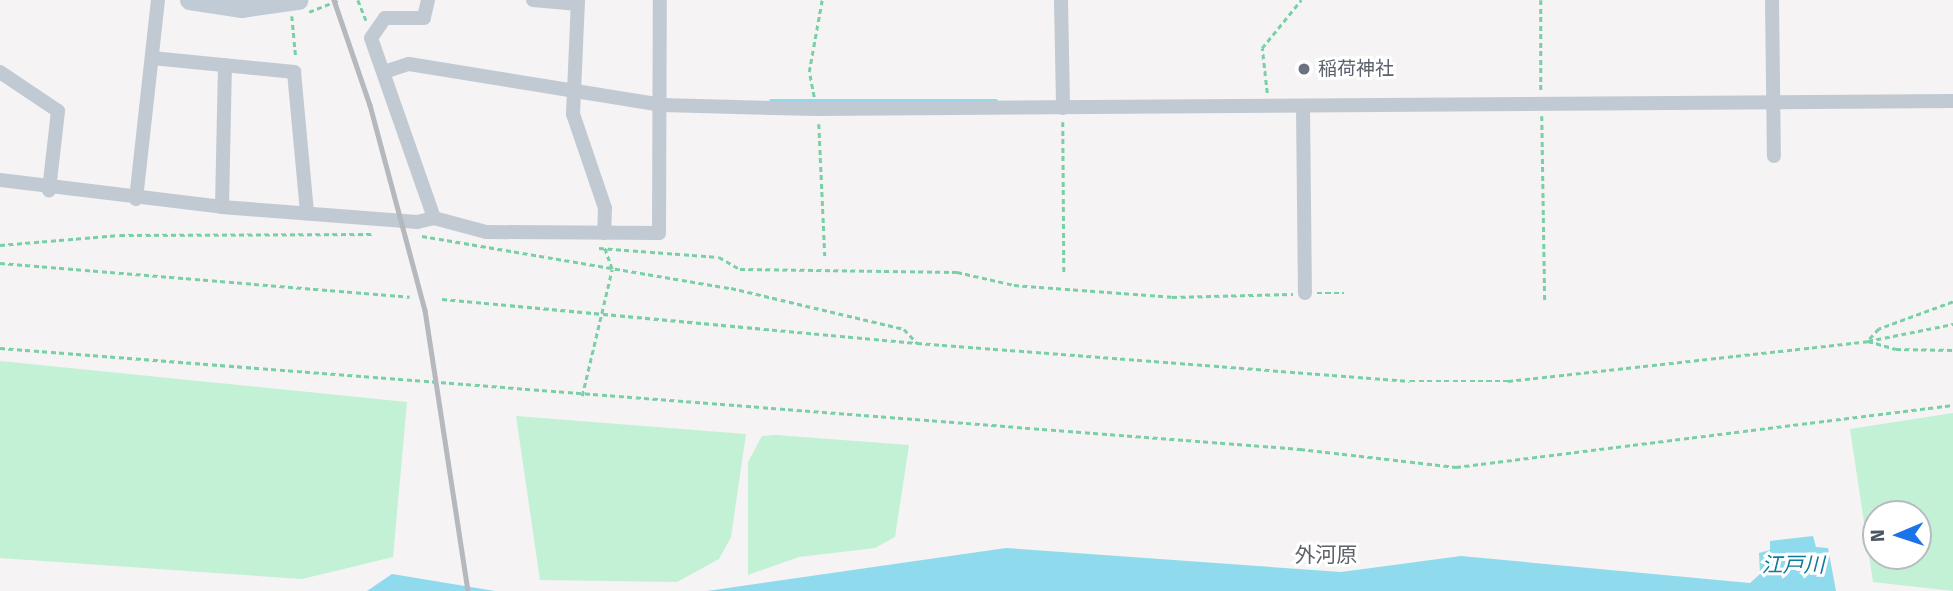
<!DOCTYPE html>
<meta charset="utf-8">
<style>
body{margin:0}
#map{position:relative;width:1953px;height:591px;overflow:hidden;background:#f5f3f3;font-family:"Fira Sans","Noto Sans JP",sans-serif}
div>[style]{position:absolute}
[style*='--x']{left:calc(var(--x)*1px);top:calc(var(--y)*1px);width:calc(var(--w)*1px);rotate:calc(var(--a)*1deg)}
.green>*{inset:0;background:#c3f1d5}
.water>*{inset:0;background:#90daee}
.stream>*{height:4.5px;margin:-2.25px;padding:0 2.25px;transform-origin:2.25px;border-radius:2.25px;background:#90daee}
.path>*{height:2.5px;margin-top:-1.25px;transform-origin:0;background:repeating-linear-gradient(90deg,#7ad0a6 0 5px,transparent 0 8.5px)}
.street>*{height:14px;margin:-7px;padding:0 7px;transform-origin:7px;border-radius:7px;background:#c1cad2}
.secondary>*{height:19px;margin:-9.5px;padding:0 9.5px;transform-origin:9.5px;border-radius:9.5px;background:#c1cbd6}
.rail>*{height:4.5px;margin:-2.25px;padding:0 2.25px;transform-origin:2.25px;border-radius:2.25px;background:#b5b8bd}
.dots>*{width:19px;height:19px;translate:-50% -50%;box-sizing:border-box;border:4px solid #fff;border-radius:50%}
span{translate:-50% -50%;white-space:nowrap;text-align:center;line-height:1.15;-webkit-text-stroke:6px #fff;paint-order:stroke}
.worship-label{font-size:19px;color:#5b616d}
.left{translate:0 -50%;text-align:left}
.neighbourhood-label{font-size:21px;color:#5f6368}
.water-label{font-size:21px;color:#0c7c9b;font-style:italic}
.north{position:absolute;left:1862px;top:500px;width:70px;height:70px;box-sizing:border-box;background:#fff;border:2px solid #b7bbc0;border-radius:50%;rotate:268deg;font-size:19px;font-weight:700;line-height:28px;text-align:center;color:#4a5661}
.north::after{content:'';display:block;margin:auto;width:24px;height:32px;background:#1a73e8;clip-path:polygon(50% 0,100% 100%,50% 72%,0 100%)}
</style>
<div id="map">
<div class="green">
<div style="clip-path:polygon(0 361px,407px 402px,393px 557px,302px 579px,0 558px)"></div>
<div style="clip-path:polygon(evenodd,1953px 413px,1953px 591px,1873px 582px,1850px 429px,1953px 413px,1876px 514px,1918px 514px,1918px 556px,1876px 556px,1876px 514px)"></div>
<div style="clip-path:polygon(516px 416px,746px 434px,731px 537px,719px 559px,677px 582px,540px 580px)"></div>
<div style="clip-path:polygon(776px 435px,909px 445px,895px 537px,875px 548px,799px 557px,748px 575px,748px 462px,762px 436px)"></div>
</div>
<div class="water">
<div style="clip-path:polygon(1813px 536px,1816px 547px,1828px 548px,1836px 591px,707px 591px,1006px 548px,1341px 572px,1461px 556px,1750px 583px,1760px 574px,1759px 553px,1770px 550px,1770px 541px)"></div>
<div style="clip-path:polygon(392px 574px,495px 591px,367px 591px)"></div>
</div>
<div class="stream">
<div style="--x:771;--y:101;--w:225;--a:0"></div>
</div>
<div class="path">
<div style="--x:358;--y:0;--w:22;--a:68"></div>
<div style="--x:1541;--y:0;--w:92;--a:90"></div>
<div style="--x:309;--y:12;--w:31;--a:-22"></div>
<div style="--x:292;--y:16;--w:42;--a:84.6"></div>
<div style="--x:1267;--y:93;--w:45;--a:-96.3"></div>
<div style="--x:1262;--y:48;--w:62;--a:-50.9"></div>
<div style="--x:814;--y:97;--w:25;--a:-101"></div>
<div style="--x:809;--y:72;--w:73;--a:-79.8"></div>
<div style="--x:1542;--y:116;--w:186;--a:89.1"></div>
<div style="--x:1063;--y:122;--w:150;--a:89.6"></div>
<div style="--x:819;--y:124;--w:132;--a:87.4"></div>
<div style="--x:422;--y:236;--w:313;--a:9.6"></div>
<div style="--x:731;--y:288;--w:178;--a:13.3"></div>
<div style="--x:904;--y:329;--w:19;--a:47"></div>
<div style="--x:917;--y:343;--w:494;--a:4.4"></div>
<div style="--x:1410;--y:381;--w:98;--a:0"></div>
<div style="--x:1508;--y:381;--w:362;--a:-6.3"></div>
<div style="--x:1868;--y:341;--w:87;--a:-11.3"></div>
<div style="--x:0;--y:245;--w:120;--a:-4.8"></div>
<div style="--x:120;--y:235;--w:254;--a:-0.2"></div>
<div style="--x:599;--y:248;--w:120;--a:4.3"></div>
<div style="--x:719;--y:257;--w:24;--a:30"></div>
<div style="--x:740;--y:269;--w:217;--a:0.8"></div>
<div style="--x:957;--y:272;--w:58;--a:12.8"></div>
<div style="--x:1014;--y:285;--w:158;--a:4.3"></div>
<div style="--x:1172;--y:297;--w:121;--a:-1.4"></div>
<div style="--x:0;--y:263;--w:411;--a:4.7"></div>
<div style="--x:1317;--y:293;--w:27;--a:0"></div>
<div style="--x:442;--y:299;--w:477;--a:5.3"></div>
<div style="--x:1953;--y:302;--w:79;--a:160"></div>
<div style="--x:1879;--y:329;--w:16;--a:133"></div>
<div style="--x:1868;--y:341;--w:29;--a:16"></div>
<div style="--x:1896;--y:349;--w:57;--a:1"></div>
<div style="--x:0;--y:348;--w:1304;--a:4.44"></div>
<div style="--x:1300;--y:449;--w:157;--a:6.6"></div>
<div style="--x:1456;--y:467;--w:501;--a:-7.11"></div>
<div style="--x:582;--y:396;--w:130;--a:-76.7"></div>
<div style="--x:612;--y:269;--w:23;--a:-110"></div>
</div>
<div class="street">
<div style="--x:428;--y:0;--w:18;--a:103"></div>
<div style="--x:424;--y:18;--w:39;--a:180"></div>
<div style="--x:385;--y:18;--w:24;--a:125"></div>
<div style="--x:371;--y:38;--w:191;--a:70.7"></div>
<div style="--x:533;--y:0;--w:45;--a:5.1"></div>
<div style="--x:578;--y:0;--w:114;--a:92.5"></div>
<div style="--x:573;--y:114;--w:99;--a:71.2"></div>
<div style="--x:605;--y:208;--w:25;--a:92"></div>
<div style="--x:1061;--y:0;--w:108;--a:88.9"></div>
<div style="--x:1772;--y:0;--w:156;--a:89.3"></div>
<div style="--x:152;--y:58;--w:143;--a:5.6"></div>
<div style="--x:294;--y:72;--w:142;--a:84.7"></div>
<div style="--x:0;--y:72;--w:70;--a:33.9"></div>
<div style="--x:58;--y:111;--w:80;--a:96.5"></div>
<div style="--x:384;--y:72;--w:26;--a:-18"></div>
<div style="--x:409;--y:64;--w:255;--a:9.2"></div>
<div style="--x:661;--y:105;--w:156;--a:1.5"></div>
<div style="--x:817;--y:109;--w:1136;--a:-0.4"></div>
<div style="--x:1303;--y:107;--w:186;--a:89.4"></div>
<div style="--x:0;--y:180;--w:224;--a:6.9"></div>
<div style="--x:222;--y:207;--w:196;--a:4.4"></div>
<div style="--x:417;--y:222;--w:17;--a:-13"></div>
<div style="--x:434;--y:218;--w:54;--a:15.1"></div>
<div style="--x:486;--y:232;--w:173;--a:0.3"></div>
<div style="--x:659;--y:233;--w:233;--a:-89.8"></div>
<div style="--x:136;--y:199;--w:200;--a:-83.7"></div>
<div style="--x:222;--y:207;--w:142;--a:-88.8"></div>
</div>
<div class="secondary">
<div style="--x:189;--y:0;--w:53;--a:8.7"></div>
<div style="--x:241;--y:8;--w:58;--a:-8"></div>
</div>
<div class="rail">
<div style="--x:334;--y:0;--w:111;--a:71.1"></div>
<div style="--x:370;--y:105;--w:212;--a:75"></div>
<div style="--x:425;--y:310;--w:284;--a:81.3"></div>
</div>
<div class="dots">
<div style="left:1304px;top:69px;background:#6b7280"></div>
</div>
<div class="worship-label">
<span class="left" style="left:1318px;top:69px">稲荷神社</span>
</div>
<div class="neighbourhood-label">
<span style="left:1326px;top:555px">外河原</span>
</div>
<div class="water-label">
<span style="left:1793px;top:565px">江戸川</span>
</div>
<div class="north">N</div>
</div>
